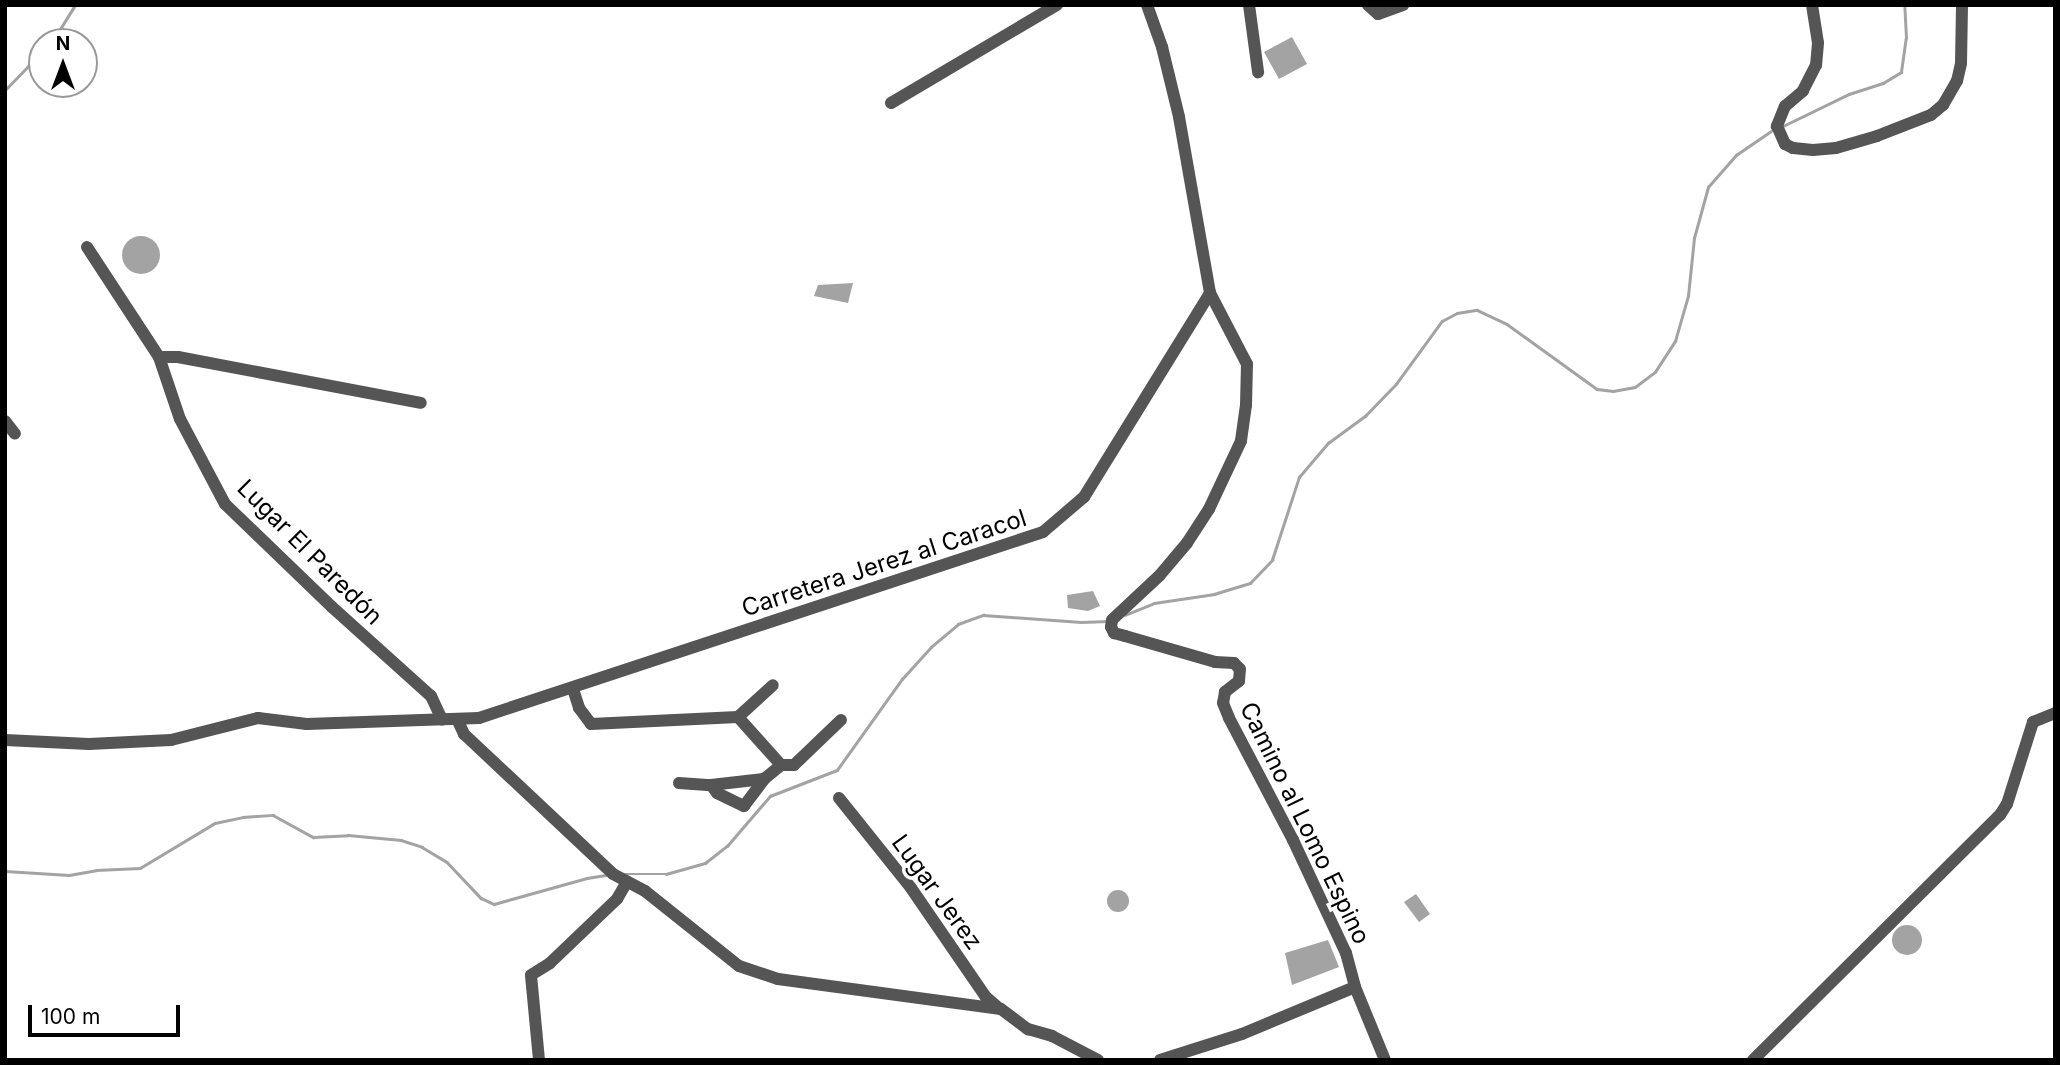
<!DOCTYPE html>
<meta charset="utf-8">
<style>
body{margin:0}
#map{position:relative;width:2060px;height:1065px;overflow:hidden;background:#fff;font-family:Inter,sans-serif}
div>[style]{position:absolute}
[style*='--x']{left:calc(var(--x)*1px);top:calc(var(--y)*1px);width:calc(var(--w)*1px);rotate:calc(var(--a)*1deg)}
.water>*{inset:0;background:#a3a3a3}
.round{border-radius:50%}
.stream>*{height:2.5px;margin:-1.25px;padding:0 1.25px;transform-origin:1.25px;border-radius:1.25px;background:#a3a3a3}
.minor>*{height:12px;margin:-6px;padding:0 6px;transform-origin:6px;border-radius:6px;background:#555}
span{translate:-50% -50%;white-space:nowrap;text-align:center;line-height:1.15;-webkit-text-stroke:7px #fff;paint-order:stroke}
.street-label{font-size:24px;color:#000}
.frame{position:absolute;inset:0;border:7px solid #000;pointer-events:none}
.north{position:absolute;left:28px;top:28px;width:70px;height:70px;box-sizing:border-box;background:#fff;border:2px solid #999;border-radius:50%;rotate:0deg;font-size:19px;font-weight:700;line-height:28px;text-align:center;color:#000}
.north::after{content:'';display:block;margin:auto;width:24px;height:32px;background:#000;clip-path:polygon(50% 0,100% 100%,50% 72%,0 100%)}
.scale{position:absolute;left:28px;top:1005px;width:152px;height:32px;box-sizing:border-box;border:4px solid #000;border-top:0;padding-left:9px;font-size:21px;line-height:24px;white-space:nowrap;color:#000;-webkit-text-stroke:5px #fff;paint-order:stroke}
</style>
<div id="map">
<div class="water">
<div style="clip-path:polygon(1292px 37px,1307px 64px,1279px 79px,1264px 52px)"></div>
<div class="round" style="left:122px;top:236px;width:38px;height:38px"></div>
<div style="clip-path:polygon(853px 283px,848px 303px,814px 296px,818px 285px)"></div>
<div style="clip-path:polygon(1093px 591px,1100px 606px,1088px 611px,1068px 608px,1067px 595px)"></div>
<div class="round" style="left:1107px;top:890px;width:22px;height:22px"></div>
<div style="clip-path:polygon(1416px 894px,1430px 914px,1419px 922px,1404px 902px)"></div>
<div class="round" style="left:1892px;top:925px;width:30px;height:30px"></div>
<div style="clip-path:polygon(1328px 940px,1339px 967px,1292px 985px,1285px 953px)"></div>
</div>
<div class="stream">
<div style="--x:52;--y:42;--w:44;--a:-58.1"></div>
<div style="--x:5;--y:90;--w:53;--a:-45.8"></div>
<div style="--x:1783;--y:126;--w:73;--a:-25.9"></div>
<div style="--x:1849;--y:94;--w:36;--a:-18"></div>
<div style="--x:1883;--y:83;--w:21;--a:-31"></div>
<div style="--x:1901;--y:72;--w:34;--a:-82"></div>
<div style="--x:1906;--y:38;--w:33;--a:-93"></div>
<div style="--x:1125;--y:615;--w:31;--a:-22"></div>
<div style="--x:1154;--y:603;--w:61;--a:-8.5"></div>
<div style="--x:1214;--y:594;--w:38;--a:-17"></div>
<div style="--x:1250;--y:583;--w:32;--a:-46"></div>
<div style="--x:1272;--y:560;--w:87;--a:-72"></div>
<div style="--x:1299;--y:477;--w:45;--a:-49.5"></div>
<div style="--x:1328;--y:443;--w:46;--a:-36.1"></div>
<div style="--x:1365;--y:416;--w:45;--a:-45.9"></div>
<div style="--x:1396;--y:384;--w:78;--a:-53.9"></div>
<div style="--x:1442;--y:321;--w:17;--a:-28"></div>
<div style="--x:1457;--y:313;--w:20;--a:-9"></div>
<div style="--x:1477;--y:310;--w:33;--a:25"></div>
<div style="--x:1507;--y:324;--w:111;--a:35.8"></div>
<div style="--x:1597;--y:389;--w:16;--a:7"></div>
<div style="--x:1613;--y:391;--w:22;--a:-10"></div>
<div style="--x:1635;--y:387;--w:25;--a:-37"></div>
<div style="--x:1655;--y:372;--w:37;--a:-57"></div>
<div style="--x:1675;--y:341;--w:47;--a:-73.9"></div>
<div style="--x:1688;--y:296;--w:58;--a:-84.1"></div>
<div style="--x:1694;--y:238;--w:53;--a:-74.6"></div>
<div style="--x:1708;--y:187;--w:43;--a:-48.8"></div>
<div style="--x:1736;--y:155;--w:42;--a:-34.4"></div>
<div style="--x:5;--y:871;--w:64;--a:3.6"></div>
<div style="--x:69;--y:875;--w:27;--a:-10"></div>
<div style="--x:96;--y:870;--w:44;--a:-2.6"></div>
<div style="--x:140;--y:868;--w:87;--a:-31"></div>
<div style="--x:215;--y:823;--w:29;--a:-12"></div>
<div style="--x:243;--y:817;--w:30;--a:-4"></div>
<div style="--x:273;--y:815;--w:46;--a:28.8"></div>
<div style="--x:313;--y:837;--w:35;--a:-3"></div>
<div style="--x:348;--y:835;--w:53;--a:5.4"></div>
<div style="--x:401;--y:840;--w:22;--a:18"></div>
<div style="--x:422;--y:847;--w:29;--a:31"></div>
<div style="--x:447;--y:862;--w:50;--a:46.6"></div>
<div style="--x:481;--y:898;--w:14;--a:25"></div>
<div style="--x:494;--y:904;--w:97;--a:-15.6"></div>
<div style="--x:587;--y:878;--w:20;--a:-9"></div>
<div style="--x:624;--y:874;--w:42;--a:0"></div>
<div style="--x:666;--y:874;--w:41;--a:-15.8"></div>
<div style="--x:705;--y:863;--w:28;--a:-38"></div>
<div style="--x:727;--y:846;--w:66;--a:-49.3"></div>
<div style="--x:770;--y:796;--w:72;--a:-21.2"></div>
<div style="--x:837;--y:770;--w:112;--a:-54.5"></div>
<div style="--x:902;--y:679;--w:43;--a:-47.8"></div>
<div style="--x:931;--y:647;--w:35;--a:-40"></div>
<div style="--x:958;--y:624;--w:27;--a:-20"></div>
<div style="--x:983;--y:615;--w:98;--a:4.1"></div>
<div style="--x:1081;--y:622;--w:28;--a:-2"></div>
</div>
<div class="minor">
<div style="--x:1147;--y:5;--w:45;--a:70.3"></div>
<div style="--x:1162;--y:47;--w:72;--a:76.3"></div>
<div style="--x:1179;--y:117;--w:179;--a:80"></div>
<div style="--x:1210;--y:293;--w:80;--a:62.5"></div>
<div style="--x:1247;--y:364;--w:41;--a:91.4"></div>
<div style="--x:1246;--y:405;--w:36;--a:98"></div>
<div style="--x:1241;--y:441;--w:75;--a:115.2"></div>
<div style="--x:1209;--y:509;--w:40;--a:122.9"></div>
<div style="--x:1187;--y:543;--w:43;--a:130.3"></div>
<div style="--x:1159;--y:576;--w:64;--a:136.9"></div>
<div style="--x:1112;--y:620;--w:7;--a:98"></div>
<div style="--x:1111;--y:627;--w:7;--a:63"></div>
<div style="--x:1114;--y:633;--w:11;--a:15"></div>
<div style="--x:1125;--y:636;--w:94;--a:16.1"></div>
<div style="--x:1215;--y:662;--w:19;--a:3"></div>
<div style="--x:1234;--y:663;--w:8;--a:45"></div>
<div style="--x:1240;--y:669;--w:12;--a:95"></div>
<div style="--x:1239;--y:681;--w:18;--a:142"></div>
<div style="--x:1225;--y:692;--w:11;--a:100"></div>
<div style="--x:1223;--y:703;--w:16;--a:68"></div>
<div style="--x:1229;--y:718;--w:138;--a:62.3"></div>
<div style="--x:1293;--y:840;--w:125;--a:64.9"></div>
<div style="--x:1346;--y:953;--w:35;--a:75"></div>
<div style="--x:1355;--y:987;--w:79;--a:67.7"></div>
<div style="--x:1249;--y:5;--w:68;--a:82.3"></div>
<div style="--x:1368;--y:5;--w:13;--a:42"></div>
<div style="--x:1378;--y:14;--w:27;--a:-20"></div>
<div style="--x:1812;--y:5;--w:38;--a:81"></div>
<div style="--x:1818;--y:43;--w:22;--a:95"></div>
<div style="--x:1816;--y:65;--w:29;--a:117"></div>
<div style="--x:1803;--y:91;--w:23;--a:140"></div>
<div style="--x:1785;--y:106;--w:22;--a:112"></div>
<div style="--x:1777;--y:126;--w:20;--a:66"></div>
<div style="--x:1785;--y:144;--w:9;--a:27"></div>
<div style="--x:1793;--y:148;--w:20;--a:6"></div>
<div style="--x:1813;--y:150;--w:23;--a:-5"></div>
<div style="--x:1836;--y:148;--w:43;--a:-16.3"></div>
<div style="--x:1877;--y:136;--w:58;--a:-21.3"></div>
<div style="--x:1931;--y:115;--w:16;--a:-40"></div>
<div style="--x:1943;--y:105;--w:28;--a:-60"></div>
<div style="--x:1957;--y:81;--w:18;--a:-77"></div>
<div style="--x:1961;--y:63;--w:58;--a:-89"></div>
<div style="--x:891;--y:103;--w:193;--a:-30.6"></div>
<div style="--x:87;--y:247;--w:131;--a:56.8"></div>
<div style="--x:159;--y:357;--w:65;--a:71.3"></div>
<div style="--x:180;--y:419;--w:96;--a:62.1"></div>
<div style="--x:225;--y:504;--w:149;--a:43.9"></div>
<div style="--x:332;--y:607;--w:133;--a:42"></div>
<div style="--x:431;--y:696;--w:26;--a:65"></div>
<div style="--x:159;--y:357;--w:19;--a:0"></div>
<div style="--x:178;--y:357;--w:247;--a:10.7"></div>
<div style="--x:5;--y:421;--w:16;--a:52"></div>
<div style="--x:573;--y:689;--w:20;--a:72"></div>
<div style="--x:579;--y:708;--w:20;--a:53"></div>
<div style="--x:591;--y:724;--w:147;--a:-2.7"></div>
<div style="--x:738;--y:717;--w:47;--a:-42.4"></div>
<div style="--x:738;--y:717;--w:64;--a:48.1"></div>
<div style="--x:781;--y:765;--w:13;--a:0"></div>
<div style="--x:794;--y:765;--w:65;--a:-43.8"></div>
<div style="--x:457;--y:719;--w:17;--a:65"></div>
<div style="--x:464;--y:734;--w:204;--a:43.2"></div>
<div style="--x:613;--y:874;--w:36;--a:28"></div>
<div style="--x:645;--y:891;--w:120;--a:38.6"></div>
<div style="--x:739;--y:966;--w:41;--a:18.4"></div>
<div style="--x:778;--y:979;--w:225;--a:7.7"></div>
<div style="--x:1001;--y:1009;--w:34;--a:37"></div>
<div style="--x:1028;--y:1029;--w:25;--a:16"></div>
<div style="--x:1052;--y:1036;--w:52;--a:27.6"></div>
<div style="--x:5;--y:740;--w:84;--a:2.7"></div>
<div style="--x:89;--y:744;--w:82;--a:-2.8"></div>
<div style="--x:171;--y:740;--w:90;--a:-14.2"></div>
<div style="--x:258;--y:718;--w:49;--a:7"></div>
<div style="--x:307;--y:724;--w:172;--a:-2"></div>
<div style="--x:479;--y:718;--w:594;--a:-18.25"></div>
<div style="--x:1043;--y:532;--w:54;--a:-40.5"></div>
<div style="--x:1084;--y:497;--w:240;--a:-58.3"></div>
<div style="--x:679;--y:783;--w:32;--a:4"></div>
<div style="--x:711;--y:785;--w:53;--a:-6.5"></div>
<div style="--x:711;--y:785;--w:10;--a:53"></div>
<div style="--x:717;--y:793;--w:30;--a:26"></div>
<div style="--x:744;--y:806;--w:34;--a:-53"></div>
<div style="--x:764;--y:779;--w:22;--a:-39"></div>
<div style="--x:839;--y:798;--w:115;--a:51.3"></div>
<div style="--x:911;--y:888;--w:132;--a:55.5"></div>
<div style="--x:986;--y:997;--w:18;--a:41"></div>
<div style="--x:539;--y:1060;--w:85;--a:-95.4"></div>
<div style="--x:531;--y:975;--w:22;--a:-32"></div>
<div style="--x:550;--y:963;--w:93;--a:-43.7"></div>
<div style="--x:617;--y:899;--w:20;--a:-60"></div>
<div style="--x:1160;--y:1060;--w:86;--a:-17.6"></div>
<div style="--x:1242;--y:1034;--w:122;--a:-22.6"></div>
<div style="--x:1753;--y:1060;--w:348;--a:-44.8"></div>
<div style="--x:2000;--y:815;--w:13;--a:-58"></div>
<div style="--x:2007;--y:804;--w:86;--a:-72.4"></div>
<div style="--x:2033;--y:722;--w:24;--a:-22"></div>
</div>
<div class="street-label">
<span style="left:310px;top:552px;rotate:45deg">Lugar El Paredón</span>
<span style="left:884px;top:563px;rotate:-18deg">Carretera Jerez al Caracol</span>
<span style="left:1305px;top:823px;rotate:64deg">Camino al Lomo Espino</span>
<span style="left:937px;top:892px;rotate:54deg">Lugar Jerez</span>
</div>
<div class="frame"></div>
<div class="north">N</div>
<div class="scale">100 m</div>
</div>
